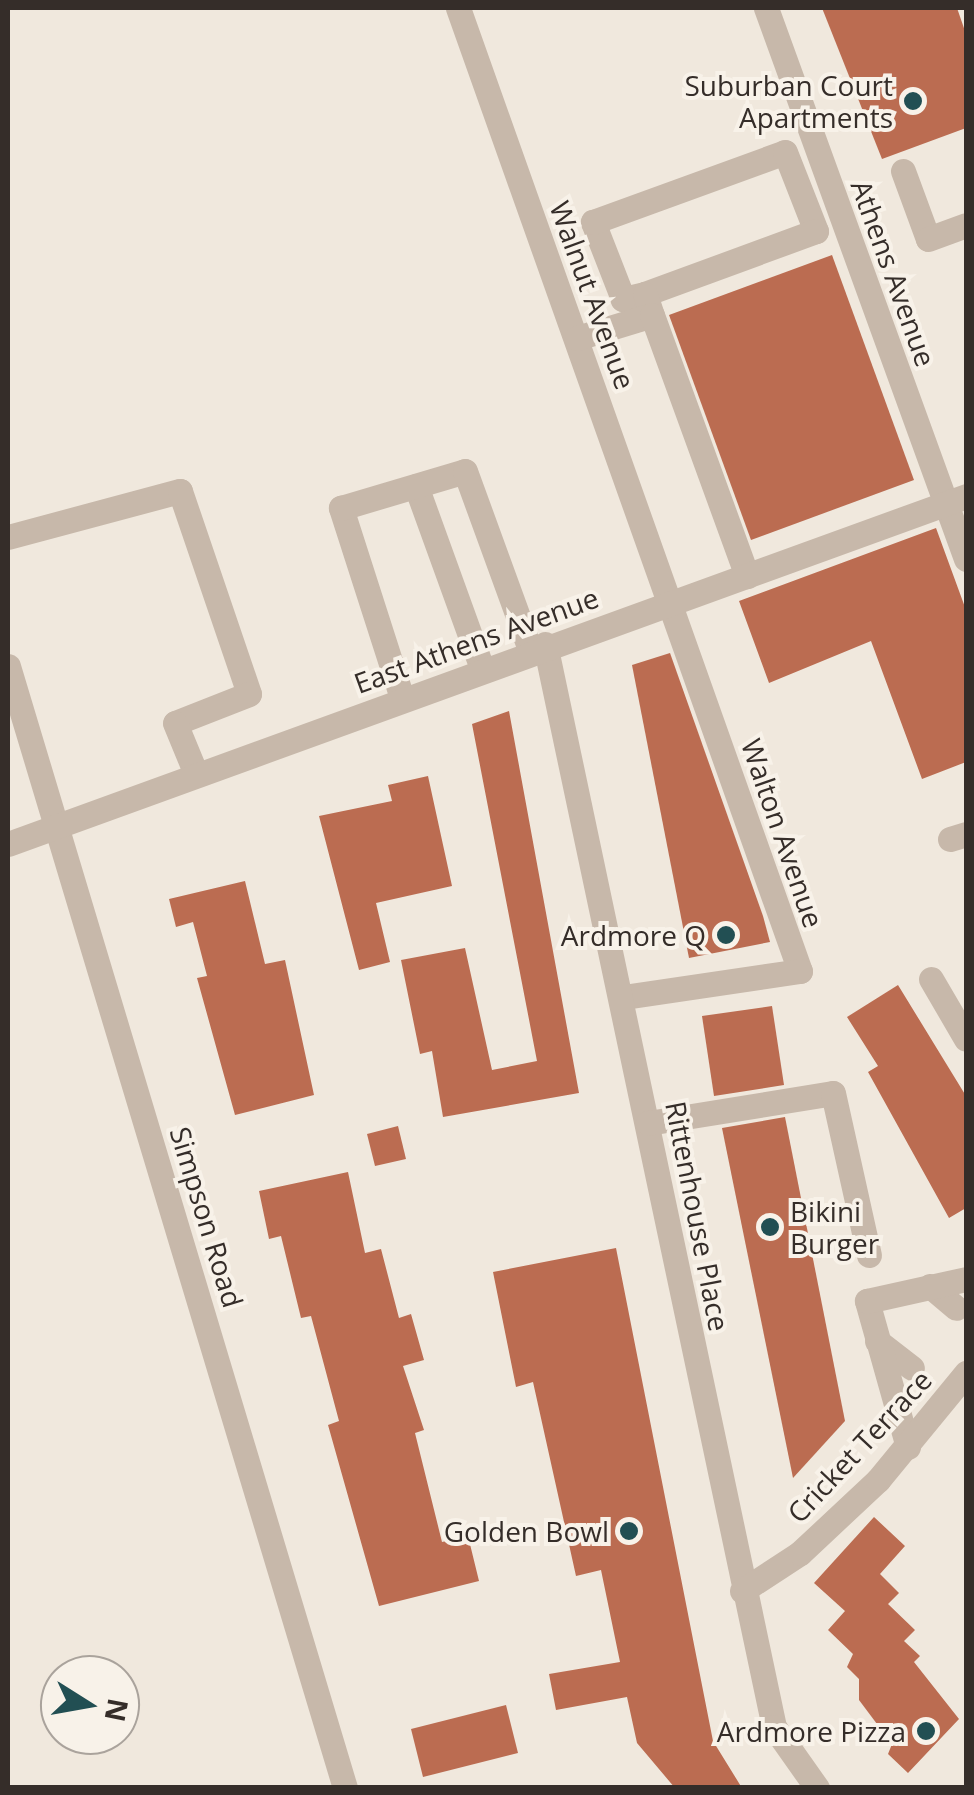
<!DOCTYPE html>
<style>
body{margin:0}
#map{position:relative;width:974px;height:1795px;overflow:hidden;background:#f0e8dd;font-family:"Open Sans",sans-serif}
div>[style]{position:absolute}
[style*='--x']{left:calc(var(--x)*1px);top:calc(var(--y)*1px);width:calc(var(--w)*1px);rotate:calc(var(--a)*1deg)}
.building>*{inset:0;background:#bb6c51}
.minor>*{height:25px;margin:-12.5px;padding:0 12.5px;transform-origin:12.5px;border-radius:12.5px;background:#c7b8aa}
.dots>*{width:28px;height:28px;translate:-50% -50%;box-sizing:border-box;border:5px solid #f8f2e9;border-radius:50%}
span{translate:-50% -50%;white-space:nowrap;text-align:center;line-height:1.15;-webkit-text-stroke:8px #f8f2e9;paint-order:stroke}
.poi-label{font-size:28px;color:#352d29}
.right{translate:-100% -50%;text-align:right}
.left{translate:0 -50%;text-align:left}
.street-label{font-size:28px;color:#352d29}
.frame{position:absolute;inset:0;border:10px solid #352d29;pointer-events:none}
.north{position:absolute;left:40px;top:1655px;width:100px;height:100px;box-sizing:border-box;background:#f8f2e9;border:2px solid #aaa39c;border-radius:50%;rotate:101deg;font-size:28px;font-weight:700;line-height:40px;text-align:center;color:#352d29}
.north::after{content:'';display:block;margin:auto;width:35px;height:45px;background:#224f53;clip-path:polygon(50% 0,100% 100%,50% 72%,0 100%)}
</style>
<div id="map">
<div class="building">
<div style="clip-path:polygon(822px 8px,957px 8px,966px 34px,966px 128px,882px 159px)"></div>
<div style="clip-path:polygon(832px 255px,914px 480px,751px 540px,669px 315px)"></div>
<div style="clip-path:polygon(936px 528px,966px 610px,966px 762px,922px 779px,871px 641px,769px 683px,739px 601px)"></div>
<div style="clip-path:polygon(670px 653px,763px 916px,770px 942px,689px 958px,632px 665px)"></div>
<div style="clip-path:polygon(509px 711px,579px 1093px,443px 1117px,432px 1051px,420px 1054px,401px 960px,465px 948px,492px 1070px,537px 1061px,472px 724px)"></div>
<div style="clip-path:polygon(428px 776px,452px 886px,376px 903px,390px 962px,359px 970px,319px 816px,392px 801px,388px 785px)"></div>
<div style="clip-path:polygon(245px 881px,265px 964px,285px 960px,314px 1095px,235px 1115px,197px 978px,207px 976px,193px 922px,176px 927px,169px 899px)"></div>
<div style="clip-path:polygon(898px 985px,966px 1096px,966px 1208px,949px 1218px,868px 1072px,878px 1066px,847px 1017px)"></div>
<div style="clip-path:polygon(772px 1006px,784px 1085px,714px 1096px,702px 1016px)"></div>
<div style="clip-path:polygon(785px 1117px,845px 1421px,793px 1478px,722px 1128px)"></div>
<div style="clip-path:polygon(398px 1126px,406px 1159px,375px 1166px,367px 1134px)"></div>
<div style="clip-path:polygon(348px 1172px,365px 1253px,381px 1249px,399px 1318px,411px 1314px,424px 1360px,403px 1366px,424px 1430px,415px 1433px,442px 1542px,468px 1536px,479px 1581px,379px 1606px,328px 1425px,339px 1421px,311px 1316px,301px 1318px,281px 1236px,269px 1239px,259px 1191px)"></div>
<div style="clip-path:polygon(616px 1248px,713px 1741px,742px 1788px,675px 1788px,637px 1743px,627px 1697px,556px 1710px,549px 1674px,620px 1662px,601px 1570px,576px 1576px,533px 1382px,516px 1387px,493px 1272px)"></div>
<div style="clip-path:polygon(874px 1517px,905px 1546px,880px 1574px,899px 1593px,888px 1604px,915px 1630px,904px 1641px,920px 1656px,914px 1662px,959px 1719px,908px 1773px,888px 1754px,892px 1744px,859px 1700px,859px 1679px,847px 1667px,853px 1654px,828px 1630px,845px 1611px,814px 1583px)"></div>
<div style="clip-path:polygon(506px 1705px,518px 1753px,423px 1777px,411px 1729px)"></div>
</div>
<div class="minor">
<div style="--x:458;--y:8;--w:1022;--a:70.45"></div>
<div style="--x:800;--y:971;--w:179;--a:171.6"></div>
<div style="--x:766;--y:8;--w:586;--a:70.05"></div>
<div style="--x:903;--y:171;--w:72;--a:69.8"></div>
<div style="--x:928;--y:239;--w:40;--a:-20.2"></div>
<div style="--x:645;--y:294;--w:23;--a:167"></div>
<div style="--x:623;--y:299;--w:83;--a:-111.3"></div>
<div style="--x:593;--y:222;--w:204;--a:-20"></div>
<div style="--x:785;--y:152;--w:85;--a:68.6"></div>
<div style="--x:816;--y:231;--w:182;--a:159.8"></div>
<div style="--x:645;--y:294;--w:22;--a:72"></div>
<div style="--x:577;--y:338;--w:78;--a:-17"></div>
<div style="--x:652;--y:315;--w:278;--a:70"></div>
<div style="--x:416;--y:486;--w:194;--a:70.1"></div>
<div style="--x:8;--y:537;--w:178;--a:-15"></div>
<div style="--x:180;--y:491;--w:214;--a:71.2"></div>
<div style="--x:249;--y:694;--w:79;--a:158.6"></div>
<div style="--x:175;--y:723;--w:55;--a:67.6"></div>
<div style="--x:545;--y:644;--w:1107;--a:78.06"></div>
<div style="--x:774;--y:1727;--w:75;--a:54.8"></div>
<div style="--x:8;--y:666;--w:1172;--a:73.28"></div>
<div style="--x:402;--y:698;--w:200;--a:-107.8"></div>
<div style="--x:341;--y:508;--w:129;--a:-16.6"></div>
<div style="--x:465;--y:471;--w:190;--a:70"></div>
<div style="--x:950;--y:839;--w:17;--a:-17"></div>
<div style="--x:8;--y:844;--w:1019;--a:-19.96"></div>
<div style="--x:931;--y:979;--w:69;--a:59.7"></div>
<div style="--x:648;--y:1123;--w:187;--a:-9.2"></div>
<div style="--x:833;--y:1093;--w:166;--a:77.5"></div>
<div style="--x:930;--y:1286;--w:34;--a:40"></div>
<div style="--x:877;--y:1341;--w:44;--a:37.6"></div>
<div style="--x:908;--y:1447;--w:152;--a:-105.7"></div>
<div style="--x:867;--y:1301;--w:101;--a:-12.5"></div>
<div style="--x:742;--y:1591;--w:69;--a:-33.2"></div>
<div style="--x:800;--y:1553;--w:107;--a:-43.1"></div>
<div style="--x:878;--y:1480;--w:139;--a:-50.6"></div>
</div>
<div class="dots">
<div style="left:913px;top:101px;background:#224f53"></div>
<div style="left:726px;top:935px;background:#224f53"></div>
<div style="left:770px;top:1227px;background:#224f53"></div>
<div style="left:629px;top:1531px;background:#224f53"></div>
<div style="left:926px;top:1731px;background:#224f53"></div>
</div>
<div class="poi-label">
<span class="right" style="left:893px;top:101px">Suburban Court<br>Apartments</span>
<span class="right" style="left:706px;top:935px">Ardmore Q</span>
<span class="left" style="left:790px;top:1227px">Bikini<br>Burger</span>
<span class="right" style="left:609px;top:1531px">Golden Bowl</span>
<span class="right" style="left:906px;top:1731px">Ardmore Pizza</span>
</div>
<div class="street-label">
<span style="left:894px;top:273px;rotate:70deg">Athens Avenue</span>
<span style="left:593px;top:295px;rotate:70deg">Walnut Avenue</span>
<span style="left:476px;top:640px;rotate:-20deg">East Athens Avenue</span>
<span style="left:783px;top:833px;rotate:71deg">Walton Avenue</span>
<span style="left:698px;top:1216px;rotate:79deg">Rittenhouse Place</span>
<span style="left:207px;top:1217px;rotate:73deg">Simpson Road</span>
<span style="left:859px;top:1446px;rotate:-47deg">Cricket Terrace</span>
</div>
<div class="frame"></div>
<div class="north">N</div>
</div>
